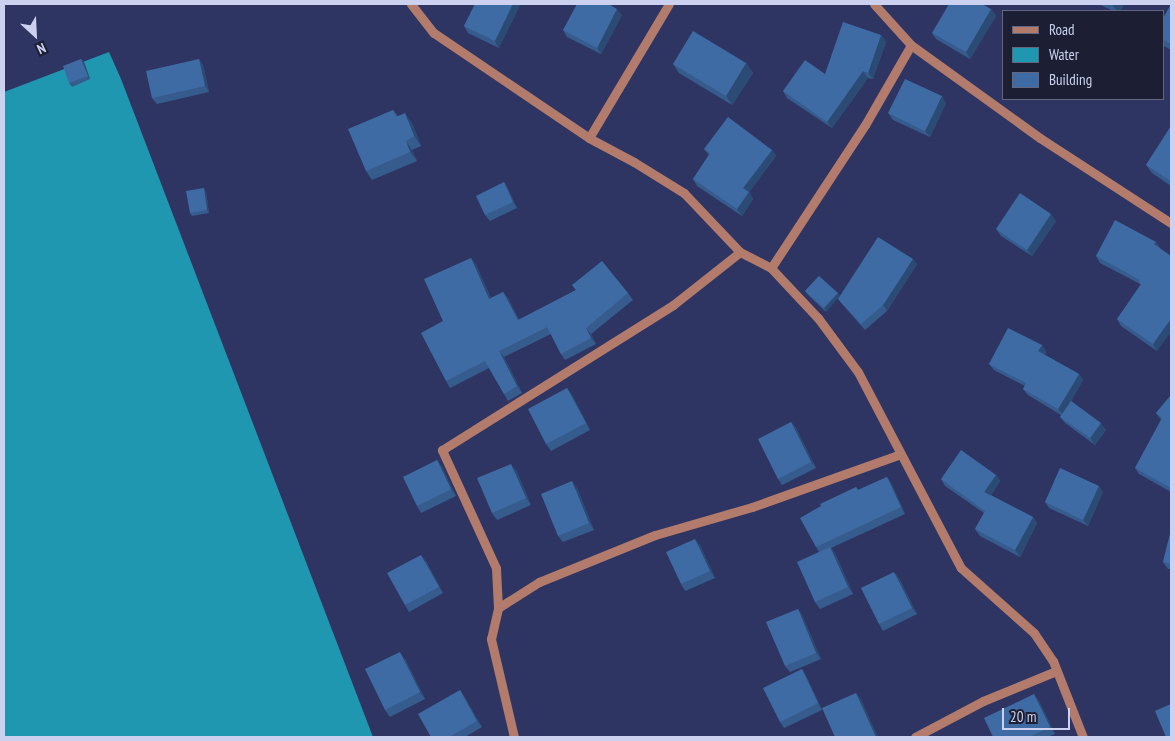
<!DOCTYPE html>
<style>
body{margin:0}
#map{position:relative;width:1175px;height:741px;overflow:hidden;background:#2f3562;font-family:"PT Sans Narrow",sans-serif}
div>[style]{position:absolute}
[style*='--x']{left:calc(var(--x)*1px);top:calc(var(--y)*1px);width:calc(var(--w)*1px);rotate:calc(var(--a)*1deg)}
.water>*{inset:0;background:#2097b0}
.minor>*{height:9px;margin:-4.5px;padding:0 4.5px;transform-origin:4.5px;border-radius:4.5px;background:#b27b6b}
.wall>*{inset:0;background:#365c8e}
.shaded-wall>*{inset:0;background:#2c4b74}
.building>*{inset:0;background:#3f6ba5}
span{translate:-50% -50%;white-space:nowrap;text-align:center;line-height:1.15;-webkit-text-stroke:5px #1c1f34;paint-order:stroke}
.frame{position:absolute;inset:0;border:5px solid #cbd1ee;pointer-events:none}
.legend{position:absolute;left:1002px;top:10px;width:162px;height:90px;box-sizing:border-box;background:#1c1f34;border:1px solid #62667e;margin:0;padding:6px 9px;list-style:none;font-size:15px;color:#cbd1ee}
.legend li{display:flex;align-items:center;gap:10px;height:25px}
.legend b{width:25px;border:1px solid #62667e}
.north{position:absolute;left:10px;top:10px;width:50px;height:50px;-webkit-text-stroke:4px #1c1f34;paint-order:stroke;rotate:155deg;font-size:14px;font-weight:700;line-height:20px;text-align:center;color:#cbd1ee}
.north::after{content:'';display:block;margin:auto;width:18px;height:22px;background:#cbd1ee;clip-path:polygon(50% 0,100% 100%,50% 72%,0 100%)}
.scale{position:absolute;left:1002px;top:708px;width:68px;height:22px;box-sizing:border-box;border:2px solid #cbd1ee;border-top:0;padding-left:6px;font-size:15px;line-height:18px;white-space:nowrap;color:#cbd1ee;-webkit-text-stroke:4px #1c1f34;paint-order:stroke}
</style>
<div id="map">
<div class="water">
<div style="clip-path:polygon(109px 52px,121px 79px,373px 737px,4px 737px,4px 92px)"></div>
</div>
<div class="minor">
<div style="--x:411;--y:4;--w:37;--a:52"></div>
<div style="--x:434;--y:33;--w:187;--a:34.1"></div>
<div style="--x:589;--y:138;--w:51;--a:28.1"></div>
<div style="--x:634;--y:162;--w:59;--a:31.8"></div>
<div style="--x:684;--y:193;--w:81;--a:46.5"></div>
<div style="--x:740;--y:252;--w:35;--a:27"></div>
<div style="--x:771;--y:268;--w:69;--a:46.8"></div>
<div style="--x:818;--y:318;--w:67;--a:53.5"></div>
<div style="--x:858;--y:372;--w:221;--a:62.3"></div>
<div style="--x:961;--y:568;--w:98;--a:41.7"></div>
<div style="--x:1034;--y:633;--w:34;--a:56"></div>
<div style="--x:1053;--y:661;--w:82;--a:68.5"></div>
<div style="--x:874;--y:4;--w:55;--a:47.9"></div>
<div style="--x:911;--y:45;--w:159;--a:35.8"></div>
<div style="--x:1040;--y:138;--w:156;--a:33"></div>
<div style="--x:589;--y:138;--w:156;--a:-59.2"></div>
<div style="--x:771;--y:268;--w:171;--a:-56.7"></div>
<div style="--x:865;--y:125;--w:92;--a:-60.1"></div>
<div style="--x:498;--y:608;--w:40;--a:-92.9"></div>
<div style="--x:496;--y:568;--w:130;--a:-114.6"></div>
<div style="--x:442;--y:450;--w:273;--a:-32.1"></div>
<div style="--x:673;--y:305;--w:85;--a:-38.3"></div>
<div style="--x:514;--y:737;--w:101;--a:-103.2"></div>
<div style="--x:491;--y:639;--w:32;--a:-77"></div>
<div style="--x:498;--y:608;--w:49;--a:-32.4"></div>
<div style="--x:539;--y:582;--w:125;--a:-22.1"></div>
<div style="--x:655;--y:535;--w:101;--a:-16.1"></div>
<div style="--x:752;--y:507;--w:158;--a:-19.6"></div>
<div style="--x:915;--y:737;--w:77;--a:-27.9"></div>
<div style="--x:983;--y:701;--w:79;--a:-22.3"></div>
</div>
<div class="wall">
<div style="clip-path:polygon(475px 4px,499px 48px,468px 33px,464px 26px)"></div>
<div style="clip-path:polygon(1099px 4px,1124px 4px,1120px 11px,1113px 11px)"></div>
<div style="clip-path:polygon(1171px 4px,1171px 50px,1164px 46px,1164px 17px)"></div>
<div style="clip-path:polygon(991px 9px,996px 16px,970px 59px,936px 39px,932px 33px)"></div>
<div style="clip-path:polygon(622px 15px,601px 54px,567px 37px,563px 30px)"></div>
<div style="clip-path:polygon(881px 35px,886px 42px,873px 79px,868px 78px,832px 128px,787px 98px,783px 91px,825px 74px)"></div>
<div style="clip-path:polygon(81px 59px,84px 62px,90px 79px,72px 87px,69px 83px)"></div>
<div style="clip-path:polygon(199px 59px,203px 65px,209px 92px,157px 104px,152px 98px)"></div>
<div style="clip-path:polygon(746px 63px,753px 73px,732px 105px,679px 73px,673px 64px)"></div>
<div style="clip-path:polygon(946px 103px,930px 137px,893px 120px,888px 113px)"></div>
<div style="clip-path:polygon(393px 110px,398px 116px,412px 123px,421px 146px,412px 150px,417px 161px,372px 180px,366px 171px)"></div>
<div style="clip-path:polygon(1171px 126px,1171px 186px,1152px 173px,1146px 165px)"></div>
<div style="clip-path:polygon(704px 149px,772px 150px,776px 156px,749px 192px,753px 199px,742px 216px,697px 186px,693px 179px,709px 155px)"></div>
<div style="clip-path:polygon(504px 182px,508px 189px,517px 208px,490px 221px,485px 215px)"></div>
<div style="clip-path:polygon(206px 192px,209px 213px,192px 216px,190px 213px)"></div>
<div style="clip-path:polygon(1056px 221px,1032px 256px,1001px 236px,996px 229px)"></div>
<div style="clip-path:polygon(1156px 242px,1160px 248px,1157px 351px,1121px 326px,1117px 319px,1141px 285px,1140px 284px,1100px 263px,1096px 256px)"></div>
<div style="clip-path:polygon(471px 258px,476px 265px,491px 298px,503px 292px,508px 298px,519px 320px,576px 290px,572px 285px,628px 293px,633px 300px,591px 334px,596px 344px,565px 360px,561px 354px,551px 334px,504px 357px,522px 393px,508px 401px,504px 394px,489px 368px,450px 388px,446px 381px,443px 321px)"></div>
<div style="clip-path:polygon(917px 264px,887px 311px,865px 330px,842px 304px,838px 299px)"></div>
<div style="clip-path:polygon(819px 276px,826px 312px,807px 294px,805px 291px)"></div>
<div style="clip-path:polygon(1042px 345px,1046px 352px,1045px 355px,1079px 374px,1083px 380px,1071px 401px,1106px 430px,1095px 445px,1065px 423px,1060px 417px,1061px 415px,1028px 395px,1023px 389px,1025px 386px,994px 370px,989px 364px)"></div>
<div style="clip-path:polygon(567px 388px,572px 395px,590px 430px,551px 451px,546px 444px)"></div>
<div style="clip-path:polygon(1171px 395px,1171px 492px,1139px 474px,1135px 468px,1161px 420px,1156px 413px)"></div>
<div style="clip-path:polygon(791px 422px,796px 428px,816px 468px,782px 485px,778px 479px)"></div>
<div style="clip-path:polygon(437px 460px,442px 467px,456px 496px,421px 513px,417px 506px)"></div>
<div style="clip-path:polygon(516px 470px,531px 505px,497px 520px,492px 513px)"></div>
<div style="clip-path:polygon(996px 475px,1000px 481px,991px 495px,1033px 517px,1037px 523px,1020px 557px,980px 536px,975px 529px,984px 513px,945px 486px,941px 479px)"></div>
<div style="clip-path:polygon(887px 477px,891px 483px,905px 514px,831px 548px,835px 553px,853px 594px,820px 609px,815px 602px,819px 552px,816px 547px,856px 487px,858px 490px)"></div>
<div style="clip-path:polygon(577px 488px,594px 530px,563px 542px,558px 536px)"></div>
<div style="clip-path:polygon(1103px 492px,1088px 526px,1049px 508px,1045px 502px)"></div>
<div style="clip-path:polygon(1171px 530px,1171px 569px,1168px 569px,1163px 562px)"></div>
<div style="clip-path:polygon(700px 545px,715px 578px,685px 591px,681px 584px)"></div>
<div style="clip-path:polygon(426px 561px,443px 593px,409px 612px,405px 605px)"></div>
<div style="clip-path:polygon(899px 578px,917px 614px,883px 631px,879px 624px)"></div>
<div style="clip-path:polygon(798px 609px,802px 615px,821px 659px,790px 672px,785px 666px)"></div>
<div style="clip-path:polygon(405px 659px,425px 699px,390px 717px,385px 710px)"></div>
<div style="clip-path:polygon(802px 669px,806px 676px,822px 710px,784px 728px,780px 722px)"></div>
<div style="clip-path:polygon(460px 690px,482px 727px,465px 737px,431px 737px)"></div>
<div style="clip-path:polygon(1039px 701px,1055px 734px,1048px 737px,993px 737px)"></div>
</div>
<div class="shaded-wall">
<div style="clip-path:polygon(513px 4px,521px 4px,499px 48px,495px 41px)"></div>
<div style="clip-path:polygon(1112px 4px,1124px 4px,1120px 11px,1117px 11px)"></div>
<div style="clip-path:polygon(617px 9px,622px 15px,601px 54px,597px 48px)"></div>
<div style="clip-path:polygon(991px 9px,996px 16px,970px 59px,966px 52px)"></div>
<div style="clip-path:polygon(881px 35px,886px 42px,873px 79px,868px 73px)"></div>
<div style="clip-path:polygon(81px 59px,84px 62px,90px 79px,88px 76px)"></div>
<div style="clip-path:polygon(199px 59px,203px 65px,209px 92px,205px 86px)"></div>
<div style="clip-path:polygon(746px 63px,753px 73px,732px 105px,726px 96px)"></div>
<div style="clip-path:polygon(863px 71px,868px 78px,832px 128px,827px 122px)"></div>
<div style="clip-path:polygon(942px 96px,946px 103px,930px 137px,925px 131px)"></div>
<div style="clip-path:polygon(405px 113px,412px 123px,421px 146px,414px 136px)"></div>
<div style="clip-path:polygon(406px 141px,412px 150px,417px 161px,410px 152px)"></div>
<div style="clip-path:polygon(772px 150px,776px 156px,749px 192px,753px 199px,742px 216px,737px 209px,743px 188px)"></div>
<div style="clip-path:polygon(504px 182px,508px 189px,517px 208px,513px 202px)"></div>
<div style="clip-path:polygon(204px 188px,206px 192px,209px 213px,207px 210px)"></div>
<div style="clip-path:polygon(1051px 214px,1056px 221px,1032px 256px,1027px 250px)"></div>
<div style="clip-path:polygon(1156px 242px,1160px 248px,1154px 244px)"></div>
<div style="clip-path:polygon(471px 258px,476px 265px,494px 305px,489px 299px)"></div>
<div style="clip-path:polygon(913px 259px,917px 264px,887px 311px,883px 305px)"></div>
<div style="clip-path:polygon(503px 292px,508px 298px,522px 327px,518px 320px)"></div>
<div style="clip-path:polygon(838px 293px,840px 296px,826px 312px,824px 308px)"></div>
<div style="clip-path:polygon(1171px 319px,1171px 332px,1157px 351px,1153px 344px)"></div>
<div style="clip-path:polygon(586px 328px,591px 334px,596px 344px,591px 338px)"></div>
<div style="clip-path:polygon(1042px 345px,1046px 352px,1043px 358px,1038px 351px)"></div>
<div style="clip-path:polygon(499px 351px,504px 357px,522px 393px,517px 386px)"></div>
<div style="clip-path:polygon(1079px 374px,1083px 380px,1063px 415px,1058px 409px)"></div>
<div style="clip-path:polygon(567px 388px,572px 395px,590px 430px,586px 423px)"></div>
<div style="clip-path:polygon(791px 422px,796px 428px,816px 468px,811px 462px)"></div>
<div style="clip-path:polygon(1101px 423px,1106px 430px,1095px 445px,1090px 438px)"></div>
<div style="clip-path:polygon(437px 460px,442px 467px,456px 496px,451px 489px)"></div>
<div style="clip-path:polygon(511px 464px,516px 470px,531px 505px,526px 498px)"></div>
<div style="clip-path:polygon(996px 475px,1000px 481px,989px 498px,984px 492px)"></div>
<div style="clip-path:polygon(887px 477px,891px 483px,905px 514px,901px 507px)"></div>
<div style="clip-path:polygon(572px 481px,577px 488px,594px 530px,589px 523px)"></div>
<div style="clip-path:polygon(1099px 486px,1103px 492px,1088px 526px,1083px 520px)"></div>
<div style="clip-path:polygon(1033px 517px,1037px 523px,1020px 557px,1015px 550px)"></div>
<div style="clip-path:polygon(695px 539px,700px 545px,715px 578px,710px 571px)"></div>
<div style="clip-path:polygon(830px 547px,835px 553px,853px 594px,848px 587px)"></div>
<div style="clip-path:polygon(421px 555px,426px 561px,443px 593px,439px 587px)"></div>
<div style="clip-path:polygon(894px 572px,899px 578px,917px 614px,912px 608px)"></div>
<div style="clip-path:polygon(798px 609px,802px 615px,821px 659px,816px 653px)"></div>
<div style="clip-path:polygon(400px 652px,405px 659px,425px 699px,420px 692px)"></div>
<div style="clip-path:polygon(802px 669px,806px 676px,822px 710px,818px 703px)"></div>
<div style="clip-path:polygon(460px 690px,464px 696px,482px 727px,477px 721px)"></div>
<div style="clip-path:polygon(856px 693px,861px 699px,878px 737px,876px 737px)"></div>
<div style="clip-path:polygon(1034px 694px,1039px 701px,1055px 734px,1050px 727px)"></div>
</div>
<div class="building">
<div style="clip-path:polygon(475px 4px,513px 4px,495px 41px,464px 26px)"></div>
<div style="clip-path:polygon(577px 4px,608px 4px,617px 9px,597px 48px,563px 30px)"></div>
<div style="clip-path:polygon(949px 4px,982px 4px,991px 9px,966px 52px,932px 33px)"></div>
<div style="clip-path:polygon(1171px 4px,1171px 44px,1164px 40px,1164px 17px)"></div>
<div style="clip-path:polygon(843px 22px,881px 35px,868px 73px,863px 71px,827px 122px,783px 91px,805px 60px,825px 74px)"></div>
<div style="clip-path:polygon(693px 31px,746px 63px,726px 96px,673px 64px)"></div>
<div style="clip-path:polygon(81px 59px,88px 76px,69px 83px,63px 66px)"></div>
<div style="clip-path:polygon(199px 59px,205px 86px,152px 98px,146px 71px)"></div>
<div style="clip-path:polygon(905px 79px,942px 96px,925px 131px,888px 113px)"></div>
<div style="clip-path:polygon(393px 110px,396px 117px,405px 113px,414px 136px,406px 141px,410px 152px,366px 171px,348px 129px)"></div>
<div style="clip-path:polygon(728px 117px,772px 150px,743px 188px,749px 192px,737px 209px,693px 179px,710px 153px,704px 149px)"></div>
<div style="clip-path:polygon(1171px 126px,1171px 181px,1146px 165px)"></div>
<div style="clip-path:polygon(504px 182px,513px 202px,485px 215px,476px 196px)"></div>
<div style="clip-path:polygon(204px 188px,207px 210px,190px 213px,186px 191px)"></div>
<div style="clip-path:polygon(1020px 193px,1051px 214px,1027px 250px,996px 229px)"></div>
<div style="clip-path:polygon(1115px 220px,1156px 242px,1154px 244px,1171px 256px,1171px 311px,1170px 313px,1171px 314px,1171px 319px,1153px 344px,1117px 319px,1141px 284px,1139px 282px,1140px 280px,1096px 256px)"></div>
<div style="clip-path:polygon(878px 237px,913px 259px,883px 305px,861px 324px,838px 299px)"></div>
<div style="clip-path:polygon(471px 258px,489px 299px,503px 292px,518px 320px,576px 290px,572px 285px,602px 261px,628px 293px,586px 328px,591px 338px,561px 354px,547px 327px,499px 351px,517px 386px,504px 394px,485px 361px,446px 381px,421px 333px,443px 321px,424px 279px)"></div>
<div style="clip-path:polygon(819px 276px,838px 293px,824px 308px,805px 291px)"></div>
<div style="clip-path:polygon(1008px 328px,1042px 345px,1038px 351px,1079px 374px,1058px 409px,1023px 389px,1026px 383px,989px 364px)"></div>
<div style="clip-path:polygon(567px 388px,586px 423px,546px 444px,528px 409px)"></div>
<div style="clip-path:polygon(1171px 395px,1171px 488px,1135px 468px,1162px 418px,1156px 413px)"></div>
<div style="clip-path:polygon(1071px 401px,1101px 423px,1090px 438px,1060px 417px)"></div>
<div style="clip-path:polygon(791px 422px,811px 462px,778px 479px,758px 439px)"></div>
<div style="clip-path:polygon(961px 450px,996px 475px,984px 492px,1033px 517px,1015px 550px,975px 529px,985px 511px,941px 479px)"></div>
<div style="clip-path:polygon(437px 460px,451px 489px,417px 506px,403px 477px)"></div>
<div style="clip-path:polygon(511px 464px,526px 498px,492px 513px,477px 478px)"></div>
<div style="clip-path:polygon(1060px 468px,1099px 486px,1083px 520px,1045px 502px)"></div>
<div style="clip-path:polygon(887px 477px,901px 507px,816px 547px,800px 518px,821px 506px,820px 504px,856px 487px,858px 490px)"></div>
<div style="clip-path:polygon(572px 481px,589px 523px,558px 536px,541px 494px)"></div>
<div style="clip-path:polygon(1171px 530px,1171px 564px,1163px 562px)"></div>
<div style="clip-path:polygon(695px 539px,710px 571px,681px 584px,666px 552px)"></div>
<div style="clip-path:polygon(830px 547px,848px 587px,815px 602px,797px 562px)"></div>
<div style="clip-path:polygon(421px 555px,439px 587px,405px 605px,387px 573px)"></div>
<div style="clip-path:polygon(894px 572px,912px 608px,879px 624px,861px 588px)"></div>
<div style="clip-path:polygon(798px 609px,816px 653px,785px 666px,766px 622px)"></div>
<div style="clip-path:polygon(400px 652px,420px 692px,385px 710px,365px 669px)"></div>
<div style="clip-path:polygon(802px 669px,818px 703px,780px 722px,763px 688px)"></div>
<div style="clip-path:polygon(460px 690px,477px 721px,449px 737px,431px 737px,418px 714px)"></div>
<div style="clip-path:polygon(856px 693px,876px 737px,835px 737px,822px 708px)"></div>
<div style="clip-path:polygon(1034px 694px,1050px 727px,1029px 737px,993px 737px,984px 718px)"></div>
<div style="clip-path:polygon(1171px 704px,1171px 737px,1166px 737px,1155px 711px)"></div>
</div>
<div class="frame"></div>
<ul class="legend">
<li><b style="height:6px;background:#b27b6b"></b>Road</li>
<li><b style="height:14px;background:#2097b0"></b>Water</li>
<li><b style="height:14px;background:#3f6ba5"></b>Building</li>
</ul>
<div class="north">N</div>
<div class="scale">20 m</div>
</div>
